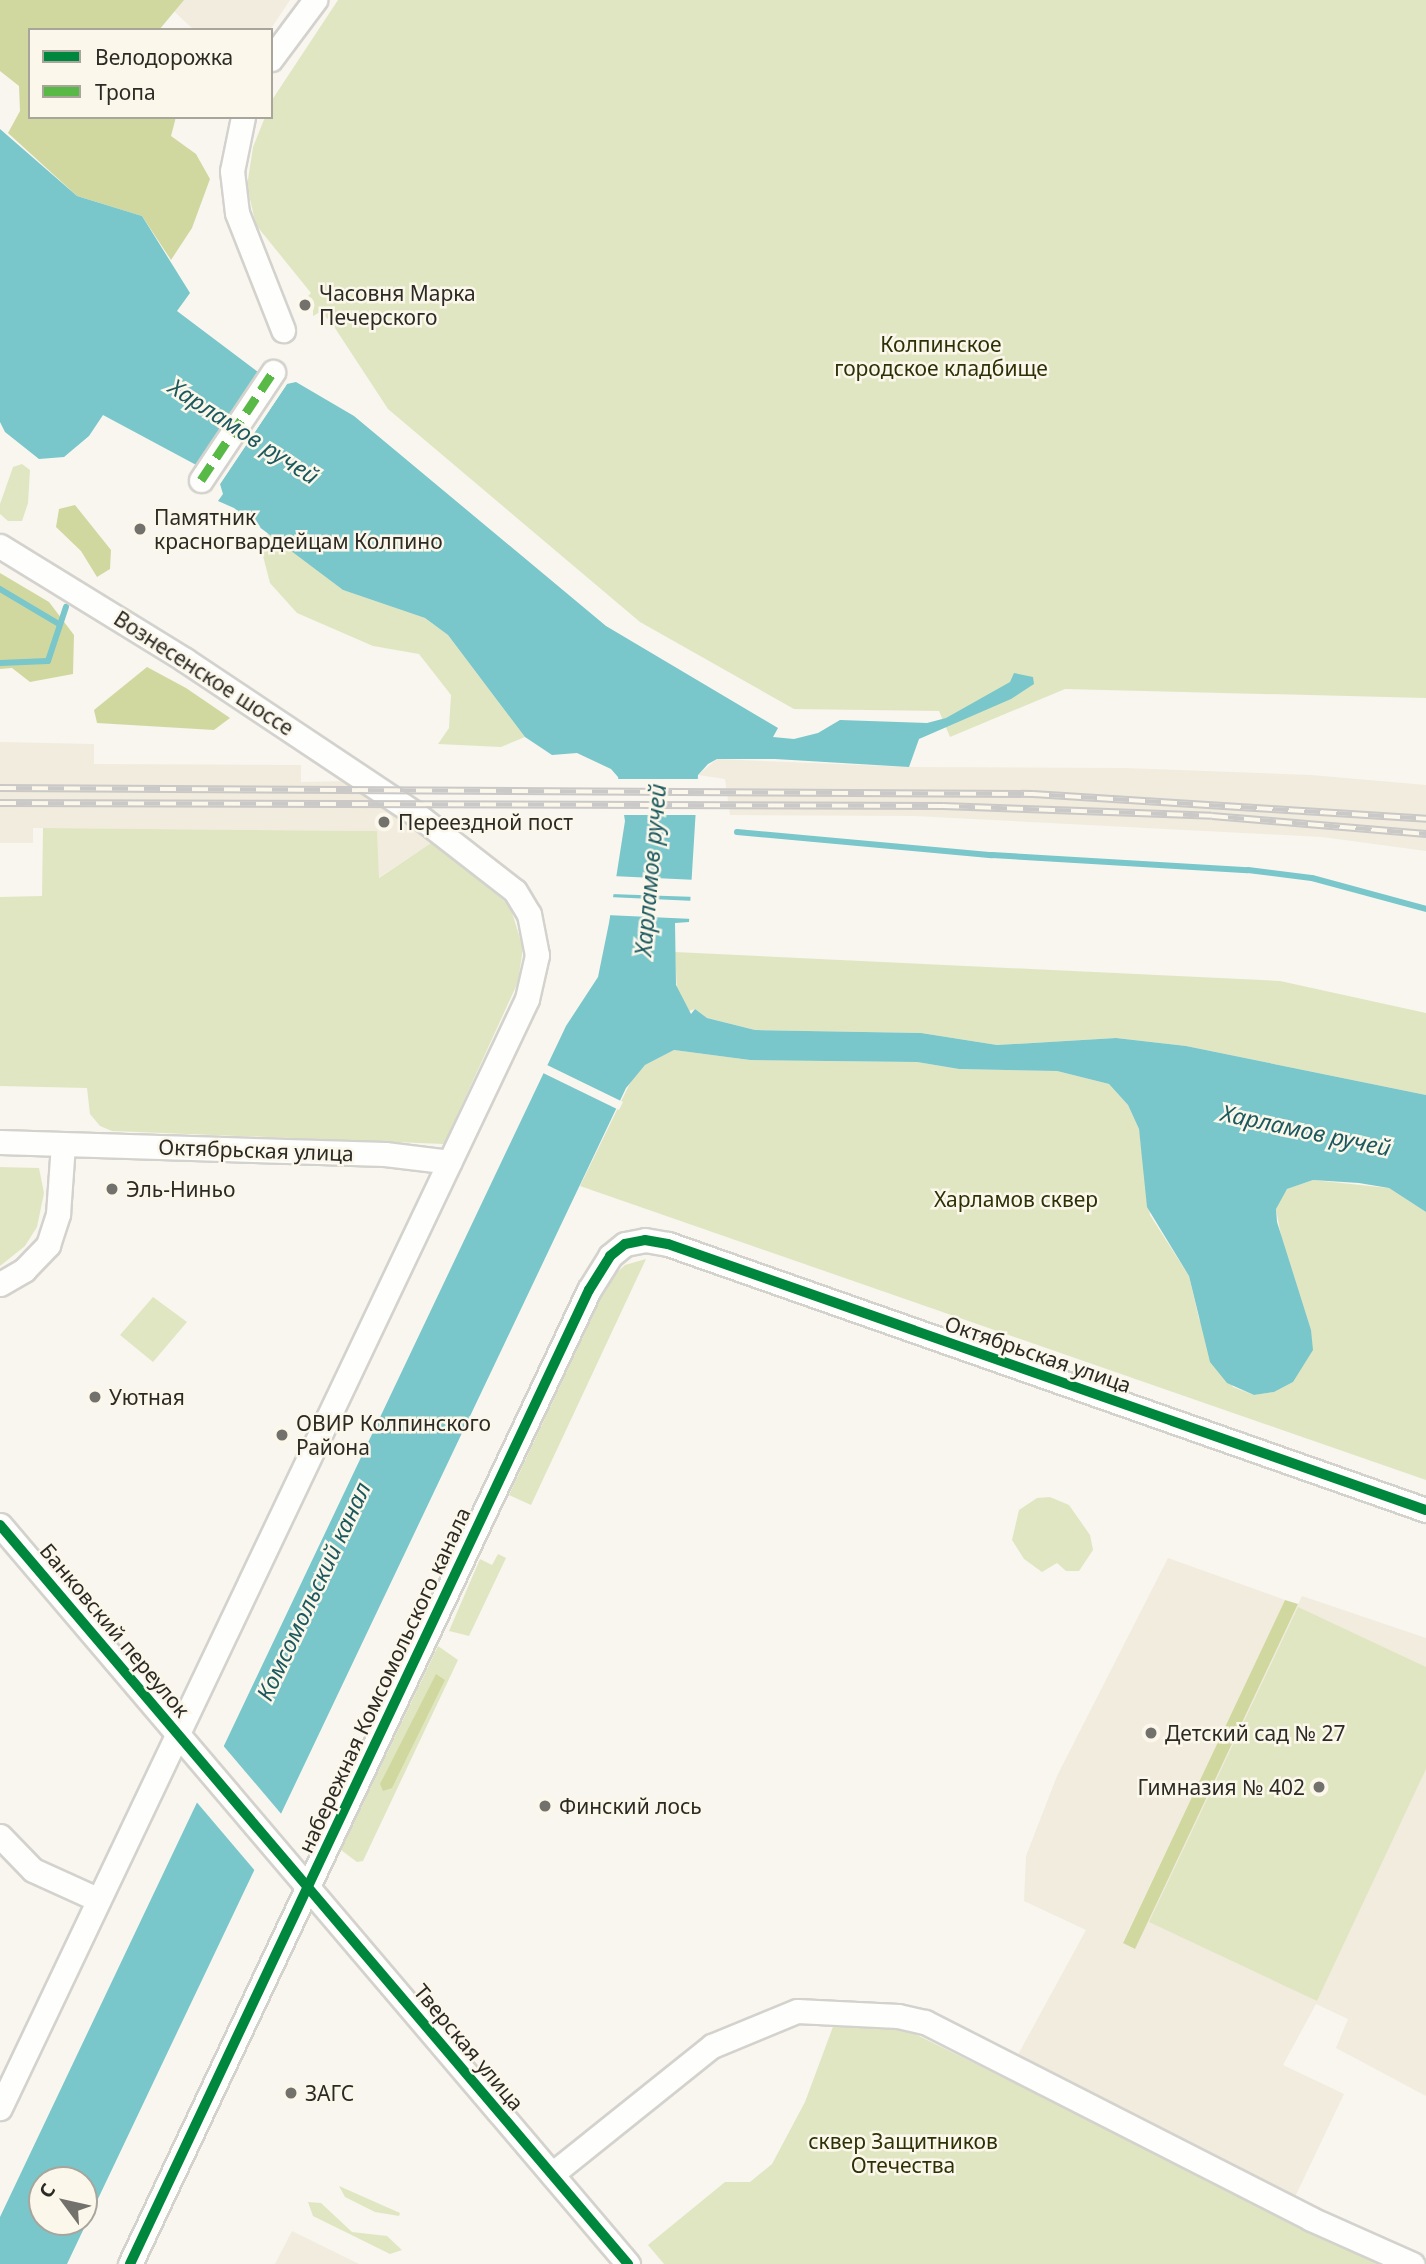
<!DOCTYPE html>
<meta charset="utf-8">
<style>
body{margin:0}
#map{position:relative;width:1426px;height:2264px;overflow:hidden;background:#f8f6ef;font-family:"Noto Sans",sans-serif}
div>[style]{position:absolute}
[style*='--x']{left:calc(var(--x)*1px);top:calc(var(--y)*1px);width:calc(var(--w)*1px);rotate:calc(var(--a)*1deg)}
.built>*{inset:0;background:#f1ecde}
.green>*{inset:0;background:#e1e6c2}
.forest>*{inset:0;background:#d1d89f}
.water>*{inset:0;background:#79c6cb}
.pier>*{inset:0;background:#f8f6ef}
.stream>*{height:6px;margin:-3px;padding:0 3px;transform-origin:3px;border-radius:3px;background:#79c6cb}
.roads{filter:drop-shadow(2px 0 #d4d2cd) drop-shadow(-2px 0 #d4d2cd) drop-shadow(0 2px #d4d2cd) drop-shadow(0 -2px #d4d2cd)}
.minor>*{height:23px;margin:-11.5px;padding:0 11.5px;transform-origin:11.5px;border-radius:11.5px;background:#fefefd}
.rail>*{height:8px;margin-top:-4px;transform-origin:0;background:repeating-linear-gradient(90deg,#fcf7eb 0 16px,#cac9c7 0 32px);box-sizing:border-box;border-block:2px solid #cac9c7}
.quiet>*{height:9px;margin-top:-4.5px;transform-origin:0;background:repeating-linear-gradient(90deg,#58b947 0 18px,transparent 0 27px)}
.cycleway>*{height:10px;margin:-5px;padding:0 5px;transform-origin:5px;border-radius:5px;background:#00873e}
.dots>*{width:19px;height:19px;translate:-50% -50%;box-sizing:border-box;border:4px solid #fcf7eb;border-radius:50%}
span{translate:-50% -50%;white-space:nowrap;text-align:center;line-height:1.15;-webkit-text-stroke:5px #fcf7eb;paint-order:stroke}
.poi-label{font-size:21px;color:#2b2a25}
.left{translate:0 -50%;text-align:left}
.right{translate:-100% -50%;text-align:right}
.park-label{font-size:21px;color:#2c3106}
.street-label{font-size:21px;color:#2b2a25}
.water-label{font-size:23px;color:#1b595f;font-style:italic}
.legend{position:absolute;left:28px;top:28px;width:245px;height:91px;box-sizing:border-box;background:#fcf7eb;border:2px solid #a8a59c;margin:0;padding:9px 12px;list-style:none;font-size:21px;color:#2b2a25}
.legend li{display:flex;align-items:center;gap:14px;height:35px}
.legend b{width:35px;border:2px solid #a8a59c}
.north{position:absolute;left:28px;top:2166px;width:70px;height:70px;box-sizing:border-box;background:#fcf7eb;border:2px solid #a8a59c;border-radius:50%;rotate:303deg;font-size:19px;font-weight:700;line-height:28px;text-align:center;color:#2b2a25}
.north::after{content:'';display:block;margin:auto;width:24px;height:32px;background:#73716c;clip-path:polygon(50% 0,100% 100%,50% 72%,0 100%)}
</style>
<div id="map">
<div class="built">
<div style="clip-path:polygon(162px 0,290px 0,270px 30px,194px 30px)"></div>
<div style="clip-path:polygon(0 742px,94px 744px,94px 764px,301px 765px,301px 782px,349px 781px,434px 841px,378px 878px,376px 831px,33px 828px,33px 843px,0 843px)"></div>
<div style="clip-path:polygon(717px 759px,909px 767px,1125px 768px,1311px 775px,1426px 785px,1426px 851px,1322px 837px,914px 816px,730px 815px,725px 779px,698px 775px)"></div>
<div style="clip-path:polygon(1168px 1558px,1285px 1600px,1123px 1942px,1134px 1949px,1302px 1596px,1426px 1638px,1426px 2096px,1336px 2048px,1348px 2019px,1316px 2004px,1283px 2065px,1344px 2094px,1294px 2199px,1014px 2062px,1086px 1930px,1024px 1901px,1026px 1856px,1057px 1776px)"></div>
<div style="clip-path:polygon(292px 2231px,359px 2264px,275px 2264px)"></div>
</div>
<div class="green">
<div style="clip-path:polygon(338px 0,1426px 0,1426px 698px,1065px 689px,950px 737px,939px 711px,794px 709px,640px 622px,388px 409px,331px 322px,320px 312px,313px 316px,313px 307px,306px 298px,311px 293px,256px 225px,247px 186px,253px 147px,265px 117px,271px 117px,272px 100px)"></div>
<div style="clip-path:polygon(22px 464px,30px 470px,28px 503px,22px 521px,8px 521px,0 514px,0 504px,13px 467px)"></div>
<div style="clip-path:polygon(268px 532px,343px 590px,425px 618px,448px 635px,525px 737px,501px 747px,438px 744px,449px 728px,451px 695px,419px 654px,373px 646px,297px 613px,270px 583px,263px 556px)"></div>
<div style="clip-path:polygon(43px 828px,377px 831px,379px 878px,434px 841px,510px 906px,523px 948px,518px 982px,444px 1144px,112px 1131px,100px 1126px,90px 1114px,87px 1088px,0 1086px,0 897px,42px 896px)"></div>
<div style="clip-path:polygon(675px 952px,1280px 981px,1426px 1013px,1426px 1095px,1186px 1046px,1116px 1038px,997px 1045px,921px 1033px,755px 1030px,707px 1018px,695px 1009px,689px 1011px,677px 991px)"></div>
<div style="clip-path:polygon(674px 1050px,750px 1060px,917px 1062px,959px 1069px,1057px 1071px,1109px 1084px,1128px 1105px,1139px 1129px,1150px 1215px,1189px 1276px,1199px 1319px,1233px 1387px,1254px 1395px,1274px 1392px,1293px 1382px,1311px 1331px,1284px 1252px,1276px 1209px,1279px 1200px,1287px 1189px,1313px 1180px,1389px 1188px,1426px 1212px,1426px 1480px,580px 1186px,631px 1081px,645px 1065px)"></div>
<div style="clip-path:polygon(0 1167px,39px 1168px,44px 1193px,37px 1227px,25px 1246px,0 1266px)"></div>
<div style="clip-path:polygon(646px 1259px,531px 1505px,509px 1495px,610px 1279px,625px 1265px)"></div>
<div style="clip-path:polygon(153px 1297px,187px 1322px,153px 1362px,120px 1335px)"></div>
<div style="clip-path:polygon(1050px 1497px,1069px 1505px,1090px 1535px,1093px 1550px,1079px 1571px,1066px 1571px,1057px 1563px,1042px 1572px,1024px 1559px,1012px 1540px,1019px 1510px,1037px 1498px)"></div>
<div style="clip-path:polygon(498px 1554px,506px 1558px,469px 1636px,449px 1631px,480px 1559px,492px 1565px)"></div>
<div style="clip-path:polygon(1298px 1607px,1426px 1667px,1426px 1769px,1317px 2001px,1149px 1922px)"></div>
<div style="clip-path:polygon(438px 1646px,458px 1660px,363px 1861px,357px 1862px,341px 1850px)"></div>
<div style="clip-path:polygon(834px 2024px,889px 2026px,913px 2033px,1382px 2264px,664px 2264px,648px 2245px,725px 2182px,750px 2182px,772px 2164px,805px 2102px)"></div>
<div style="clip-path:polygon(339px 2186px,400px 2213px,399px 2216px,375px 2212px,345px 2197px)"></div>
<div style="clip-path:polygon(308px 2202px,321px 2203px,352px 2232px,387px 2236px,402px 2250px,390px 2254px,313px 2216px)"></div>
</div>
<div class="forest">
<div style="clip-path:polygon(0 0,184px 0,159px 30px,30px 30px,30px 117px,176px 117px,171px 136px,196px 154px,210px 179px,192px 228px,171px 260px,142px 216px,77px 196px,8px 133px,20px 111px,19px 86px,0 71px)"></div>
<div style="clip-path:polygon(75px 505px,111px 550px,110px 569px,97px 577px,81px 551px,56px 527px,59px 509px)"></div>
<div style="clip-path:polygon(0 573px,49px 602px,74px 635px,73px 674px,30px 682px,12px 668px,0 669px)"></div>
<div style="clip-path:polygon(147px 667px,186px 688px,230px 718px,214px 730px,97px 723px,94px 710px)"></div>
<div style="clip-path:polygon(1285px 1600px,1298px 1604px,1135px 1949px,1123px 1943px)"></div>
<div style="clip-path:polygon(436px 1674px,445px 1680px,392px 1788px,383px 1791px,380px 1784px)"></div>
</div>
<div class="water">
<div style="clip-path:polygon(0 129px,77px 196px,142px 216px,190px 293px,177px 311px,262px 375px,200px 467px,103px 415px,89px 436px,64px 457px,39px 459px,5px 432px,0 422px)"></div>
<div style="clip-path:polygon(evenodd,296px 382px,354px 416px,606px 626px,778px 728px,773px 737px,794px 739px,818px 733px,840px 720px,927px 723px,946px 718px,1010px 682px,1014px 673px,1033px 677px,1034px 684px,1011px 699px,919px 739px,909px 767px,775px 759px,717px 759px,708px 764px,698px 775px,689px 922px,675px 923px,676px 985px,691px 1014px,695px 1009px,707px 1018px,755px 1030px,921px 1033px,997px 1045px,1116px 1038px,1186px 1046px,1426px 1095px,1426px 1212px,1389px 1188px,1359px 1183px,1313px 1180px,1287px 1189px,1276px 1209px,1277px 1222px,1311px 1330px,1313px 1350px,1293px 1382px,1274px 1392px,1254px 1395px,1227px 1383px,1210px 1362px,1189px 1276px,1147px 1207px,1139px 1129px,1128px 1105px,1109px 1084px,1057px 1071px,959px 1069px,917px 1062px,750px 1060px,674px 1050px,645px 1065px,626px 1088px,67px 2264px,0 2264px,0 2217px,566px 1026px,598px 977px,609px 923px,625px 821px,618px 777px,611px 769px,577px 753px,552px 755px,525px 737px,448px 635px,425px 618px,343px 590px,234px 508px,218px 501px,223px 494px,220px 484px,287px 384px,296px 382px,42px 2180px,84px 2180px,84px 2222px,42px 2222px,42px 2180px)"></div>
</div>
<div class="pier">
<div style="clip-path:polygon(284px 382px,287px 384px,220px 484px,217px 482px)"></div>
<div style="clip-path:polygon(614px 779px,701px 779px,699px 815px,620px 815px)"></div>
<div style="clip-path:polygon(612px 876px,697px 880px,696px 897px,610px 894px)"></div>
<div style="clip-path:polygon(609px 897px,695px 901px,693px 919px,606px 915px)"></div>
<div style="clip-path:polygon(545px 1064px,623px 1102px,619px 1110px,541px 1072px)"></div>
<div style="clip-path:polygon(221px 1743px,283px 1816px,256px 1872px,194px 1799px)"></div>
</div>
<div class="stream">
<div style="--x:0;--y:589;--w:69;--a:30.7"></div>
<div style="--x:0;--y:663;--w:48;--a:-2.4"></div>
<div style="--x:48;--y:661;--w:57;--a:-71.6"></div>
<div style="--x:737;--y:832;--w:256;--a:5.2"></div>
<div style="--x:992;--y:855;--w:256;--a:3.4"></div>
<div style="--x:1248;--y:870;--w:64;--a:7.1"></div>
<div style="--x:1312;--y:878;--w:118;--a:15.2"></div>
</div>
<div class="roads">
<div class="minor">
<div style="--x:271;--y:59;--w:74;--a:-53.3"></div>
<div style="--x:243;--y:117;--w:55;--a:101.5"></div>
<div style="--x:232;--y:171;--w:42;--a:83.2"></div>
<div style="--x:237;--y:213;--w:126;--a:68.5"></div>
<div style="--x:201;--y:480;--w:130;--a:-56.3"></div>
<div style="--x:0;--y:546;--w:217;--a:31.6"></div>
<div style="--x:185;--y:660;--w:278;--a:33.7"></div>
<div style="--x:416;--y:814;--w:125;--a:37.9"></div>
<div style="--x:515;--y:891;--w:27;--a:59"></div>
<div style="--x:529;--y:914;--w:42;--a:79"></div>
<div style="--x:537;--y:955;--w:45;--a:102.8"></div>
<div style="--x:527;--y:999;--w:1228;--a:115.42"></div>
<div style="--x:0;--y:1142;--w:385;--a:1.8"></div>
<div style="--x:385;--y:1154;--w:65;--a:7"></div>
<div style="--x:0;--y:1284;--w:28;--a:-30"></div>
<div style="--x:24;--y:1270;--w:35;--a:-46"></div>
<div style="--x:48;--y:1245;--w:33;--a:-72"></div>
<div style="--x:58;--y:1214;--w:69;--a:-85.9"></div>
<div style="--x:0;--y:1525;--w:970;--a:49.64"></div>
<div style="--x:0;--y:1836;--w:47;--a:45.9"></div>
<div style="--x:33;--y:1870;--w:72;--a:24.4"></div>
<div style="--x:552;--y:2174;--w:205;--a:-38.7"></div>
<div style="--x:712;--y:2046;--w:92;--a:-22.4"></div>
<div style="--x:797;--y:2011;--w:101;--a:2.8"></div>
<div style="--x:898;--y:2016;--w:28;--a:13"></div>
<div style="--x:925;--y:2022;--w:433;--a:27"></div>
<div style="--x:1311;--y:2219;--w:111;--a:24"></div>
<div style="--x:130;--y:2264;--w:1077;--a:-64.77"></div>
<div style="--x:589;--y:1290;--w:40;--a:-58"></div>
<div style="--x:610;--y:1256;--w:19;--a:-39"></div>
<div style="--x:625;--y:1244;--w:20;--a:-11"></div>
<div style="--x:645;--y:1240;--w:23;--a:10"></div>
<div style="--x:668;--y:1244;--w:803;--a:19.34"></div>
</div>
</div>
<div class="rail">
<div style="--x:0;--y:788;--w:1033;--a:0.33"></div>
<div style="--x:1033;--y:794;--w:394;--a:3.6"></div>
<div style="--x:0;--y:803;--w:943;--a:0.18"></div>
<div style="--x:943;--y:806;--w:269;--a:2.1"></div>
<div style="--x:1212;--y:816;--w:215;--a:4.8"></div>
</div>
<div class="quiet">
<div style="--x:201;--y:480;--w:130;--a:-56.3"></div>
</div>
<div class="cycleway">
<div style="--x:0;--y:1525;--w:970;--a:49.64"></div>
<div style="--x:130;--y:2264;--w:1077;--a:-64.77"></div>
<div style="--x:589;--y:1290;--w:40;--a:-58"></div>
<div style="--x:610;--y:1256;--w:19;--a:-39"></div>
<div style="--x:625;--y:1244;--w:20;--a:-11"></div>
<div style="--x:645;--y:1240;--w:23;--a:10"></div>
<div style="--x:668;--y:1244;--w:803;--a:19.34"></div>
</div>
<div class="dots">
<div style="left:305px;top:305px;background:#73716c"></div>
<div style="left:140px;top:529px;background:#73716c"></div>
<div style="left:384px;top:822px;background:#73716c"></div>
<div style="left:112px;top:1189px;background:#73716c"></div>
<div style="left:95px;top:1397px;background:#73716c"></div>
<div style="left:282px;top:1435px;background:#73716c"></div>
<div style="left:1151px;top:1733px;background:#73716c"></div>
<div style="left:1319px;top:1787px;background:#73716c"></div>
<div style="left:545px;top:1806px;background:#73716c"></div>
<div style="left:291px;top:2093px;background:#73716c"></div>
</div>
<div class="poi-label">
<span class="left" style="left:319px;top:305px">Часовня Марка<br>Печерского</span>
<span class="left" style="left:154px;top:529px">Памятник<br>красногвардейцам Колпино</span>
<span class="left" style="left:398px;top:822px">Переездной пост</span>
<span class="left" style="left:126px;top:1189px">Эль-Ниньо</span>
<span class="left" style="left:109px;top:1397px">Уютная</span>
<span class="left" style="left:296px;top:1435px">ОВИР Колпинского<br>Района</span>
<span class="left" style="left:1165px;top:1733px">Детский сад № 27</span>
<span class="right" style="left:1305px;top:1787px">Гимназия № 402</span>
<span class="left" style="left:559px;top:1806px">Финский лось</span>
<span class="left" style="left:305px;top:2093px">ЗАГС</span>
</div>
<div class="park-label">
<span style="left:941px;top:356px">Колпинское<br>городское кладбище</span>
<span style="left:1016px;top:1199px">Харламов сквер</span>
<span style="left:903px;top:2153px">сквер Защитников<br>Отечества</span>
</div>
<div class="street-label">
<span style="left:204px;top:673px;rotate:33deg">Вознесенское шоссе</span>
<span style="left:256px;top:1150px;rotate:2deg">Октябрьская улица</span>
<span style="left:1038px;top:1354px;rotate:19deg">Октябрьская улица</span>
<span style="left:115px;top:1630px;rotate:50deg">Банковский переулок</span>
<span style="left:384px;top:1680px;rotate:-65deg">набережная Комсомольского канала</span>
<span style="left:469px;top:2047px;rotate:50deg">Тверская улица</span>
</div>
<div class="water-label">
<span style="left:244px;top:431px;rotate:33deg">Харламов ручей</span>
<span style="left:650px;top:870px;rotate:-85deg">Харламов ручей</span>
<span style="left:1306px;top:1130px;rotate:12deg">Харламов ручей</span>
<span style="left:313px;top:1591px;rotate:-65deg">Комсомольский канал</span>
</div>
<ul class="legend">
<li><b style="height:9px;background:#00873e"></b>Велодорожка</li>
<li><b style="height:9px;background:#58b947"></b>Тропа</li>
</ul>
<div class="north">С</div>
</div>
